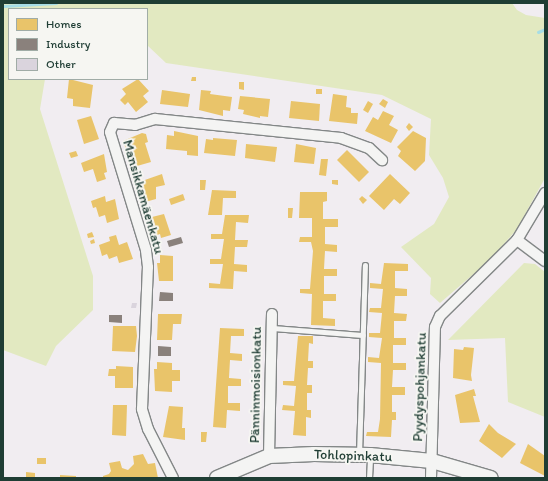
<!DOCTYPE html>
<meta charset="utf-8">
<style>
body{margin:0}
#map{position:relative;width:548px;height:481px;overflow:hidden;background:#f1edf1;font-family:Itim,sans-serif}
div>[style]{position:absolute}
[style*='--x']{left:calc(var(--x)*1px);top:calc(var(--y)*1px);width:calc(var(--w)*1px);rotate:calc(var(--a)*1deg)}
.green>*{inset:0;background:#e2e9c1}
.homes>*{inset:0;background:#e9c46a}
.industry>*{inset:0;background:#8a817c}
.stream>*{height:3px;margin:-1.5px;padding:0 1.5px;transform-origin:1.5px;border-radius:1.5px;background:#a6dde6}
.building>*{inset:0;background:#dad4dd}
.roads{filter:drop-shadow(1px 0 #838787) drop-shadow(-1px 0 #838787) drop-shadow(0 1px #838787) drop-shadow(0 -1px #838787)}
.lane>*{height:5px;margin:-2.5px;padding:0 2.5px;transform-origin:2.5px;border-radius:2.5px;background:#f4f4f3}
.street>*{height:10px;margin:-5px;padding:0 5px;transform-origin:5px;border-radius:5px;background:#f4f4f3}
.secondary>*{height:14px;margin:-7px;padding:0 7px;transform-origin:7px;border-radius:7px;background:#f4f4f3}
span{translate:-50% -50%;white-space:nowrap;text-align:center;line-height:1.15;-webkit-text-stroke:4px #f6f6f2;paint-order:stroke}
.street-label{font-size:14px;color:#1f3d34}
.frame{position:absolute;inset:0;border:4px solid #1f3d34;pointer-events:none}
.legend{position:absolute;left:8px;top:8px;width:140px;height:72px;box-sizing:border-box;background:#f6f6f2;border:1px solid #a0aca6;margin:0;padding:5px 7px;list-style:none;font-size:12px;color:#1f3d34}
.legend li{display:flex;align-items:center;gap:8px;height:20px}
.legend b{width:20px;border:1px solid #a0aca6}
</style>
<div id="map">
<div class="green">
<div style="clip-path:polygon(3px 3px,512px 3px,517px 10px,526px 15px,545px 18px,545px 178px,517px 229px,491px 259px,440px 303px,430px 294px,431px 278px,401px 247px,434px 224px,449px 197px,443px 178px,429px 155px,431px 119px,382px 95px,166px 63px,147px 45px,147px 9px,9px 9px,9px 79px,45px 79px,40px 109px,93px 276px,93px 310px,56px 346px,46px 366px,3px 350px)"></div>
<div style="clip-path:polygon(524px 263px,535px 264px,545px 272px,545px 417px,508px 402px,505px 338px,448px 340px)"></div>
</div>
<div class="homes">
<div style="clip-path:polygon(192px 77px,196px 77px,196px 81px,191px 81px)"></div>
<div style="clip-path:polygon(69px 79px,93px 85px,90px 108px,73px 106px,73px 99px,67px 98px)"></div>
<div style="clip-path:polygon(138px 79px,149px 91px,143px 96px,148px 102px,136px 112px,128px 102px,125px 105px,120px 100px,126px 94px,122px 89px)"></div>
<div style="clip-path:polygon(239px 82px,244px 82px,244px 90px,239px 89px)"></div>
<div style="clip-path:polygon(316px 89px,322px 89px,322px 94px,316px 94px)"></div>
<div style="clip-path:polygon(162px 90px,190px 94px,188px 107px,160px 104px)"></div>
<div style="clip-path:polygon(201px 90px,211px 91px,210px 94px,232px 97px,230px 111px,223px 110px,223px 116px,199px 110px)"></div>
<div style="clip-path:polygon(333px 94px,347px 96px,346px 107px,351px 108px,351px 113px,358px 113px,357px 124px,329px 121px)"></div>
<div style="clip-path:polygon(240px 96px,270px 99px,268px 117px,260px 116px,260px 118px,243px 114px,244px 110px,238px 109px)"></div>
<div style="clip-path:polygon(383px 99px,388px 102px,385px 108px,379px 104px)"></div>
<div style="clip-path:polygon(291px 101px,320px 104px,319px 121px,289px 118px)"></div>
<div style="clip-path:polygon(368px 101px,373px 104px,368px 113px,363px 110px)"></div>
<div style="clip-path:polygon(383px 111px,394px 116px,389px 125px,398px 130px,391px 143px,365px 131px,373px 117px,378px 120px)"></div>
<div style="clip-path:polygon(91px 116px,99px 139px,84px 144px,77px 120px)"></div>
<div style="clip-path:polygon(409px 123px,413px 127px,409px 131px,406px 127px)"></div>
<div style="clip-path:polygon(174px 131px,198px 136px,198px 156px,187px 155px,187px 151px,166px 149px,167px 135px,174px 136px)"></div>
<div style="clip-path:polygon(413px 131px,426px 138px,425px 161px,415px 171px,398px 156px,401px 151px,397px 147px)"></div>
<div style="clip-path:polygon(142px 133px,146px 134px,148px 142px,145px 143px,151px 162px,137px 166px,132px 147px,126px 149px,123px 141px)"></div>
<div style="clip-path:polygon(213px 138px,237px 140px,235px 156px,204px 153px,206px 139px,213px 140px)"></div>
<div style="clip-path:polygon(246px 144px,277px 147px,275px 162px,245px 158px)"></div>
<div style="clip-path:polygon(296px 144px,316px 148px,314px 164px,294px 162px)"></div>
<div style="clip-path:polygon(347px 150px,369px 172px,359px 182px,337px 160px)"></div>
<div style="clip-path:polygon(76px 151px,78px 156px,71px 158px,69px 153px)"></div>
<div style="clip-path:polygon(104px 154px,107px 172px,104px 173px,106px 179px,97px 182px,93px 169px,84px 172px,81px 163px)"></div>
<div style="clip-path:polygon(321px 159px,328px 159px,326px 176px,319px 175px)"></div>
<div style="clip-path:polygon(162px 174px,165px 185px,156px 187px,156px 199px,145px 202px,139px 182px)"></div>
<div style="clip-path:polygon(390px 174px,410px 193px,400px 204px,394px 199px,384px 210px,369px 196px)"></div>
<div style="clip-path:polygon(200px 180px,206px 180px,205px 190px,200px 190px)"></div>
<div style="clip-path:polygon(332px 180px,338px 180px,338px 185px,332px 184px)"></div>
<div style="clip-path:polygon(212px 190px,236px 191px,236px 198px,223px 198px,222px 215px,208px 215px)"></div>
<div style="clip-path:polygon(300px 192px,327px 192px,327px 201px,323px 202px,323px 219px,338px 219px,338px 227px,325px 227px,325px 244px,337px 245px,337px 252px,325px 251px,324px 269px,337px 269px,337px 276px,324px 276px,324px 294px,336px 294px,336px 301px,323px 301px,323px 318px,335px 319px,335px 326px,311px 325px,312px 294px,300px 293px,300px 289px,310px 289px,313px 251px,311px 242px,299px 242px,300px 237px,312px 237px,312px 218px,299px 218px)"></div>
<div style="clip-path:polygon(183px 194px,185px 200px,171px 205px,169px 199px)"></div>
<div style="clip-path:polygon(105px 196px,106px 202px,115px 199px,119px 219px,107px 223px,105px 215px,99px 217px,96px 207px,93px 208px,91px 201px)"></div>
<div style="clip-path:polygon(362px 196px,367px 200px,363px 204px,359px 199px)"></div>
<div style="clip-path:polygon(288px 208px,293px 208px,292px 218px,288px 218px)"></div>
<div style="clip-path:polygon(164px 214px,171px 235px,161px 238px,160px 234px,154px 236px,148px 218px)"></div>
<div style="clip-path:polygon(225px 215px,249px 215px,248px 223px,236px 222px,235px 240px,248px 240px,247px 247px,235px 247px,234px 264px,247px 265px,247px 272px,234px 271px,233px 289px,209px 288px,209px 283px,220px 284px,223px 264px,210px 264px,210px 259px,221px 259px,224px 239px,211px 239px,211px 234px,222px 234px)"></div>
<div style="clip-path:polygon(92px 232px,94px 237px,88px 238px,87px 234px)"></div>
<div style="clip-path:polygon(116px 235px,119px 245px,127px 242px,133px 259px,119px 263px,117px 256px,109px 259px,107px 254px,102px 256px,99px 245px,110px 241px,109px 237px)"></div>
<div style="clip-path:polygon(94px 239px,95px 243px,91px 244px,90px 241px)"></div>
<div style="clip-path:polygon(160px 255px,173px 256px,173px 281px,159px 281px,157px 263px,160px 263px)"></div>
<div style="clip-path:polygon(384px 263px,408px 264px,408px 271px,395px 271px,395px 288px,407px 289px,407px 296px,395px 296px,394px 313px,407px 314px,406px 321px,394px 321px,394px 338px,406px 338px,406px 345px,393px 345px,393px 363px,406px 363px,406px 370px,393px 370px,392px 387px,405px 387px,405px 395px,392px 395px,392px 412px,396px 412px,396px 420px,392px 420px,391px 437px,366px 436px,367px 432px,378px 432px,380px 419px,381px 363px,368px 362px,368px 357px,379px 358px,382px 338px,369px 337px,369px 333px,380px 333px,382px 313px,369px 312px,370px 308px,381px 308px,383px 289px,370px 288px,370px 283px,381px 284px)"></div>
<div style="clip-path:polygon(158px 314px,182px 314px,181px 324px,173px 324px,172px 340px,157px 340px)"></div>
<div style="clip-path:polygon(113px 326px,136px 326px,137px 336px,135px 352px,112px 351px)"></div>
<div style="clip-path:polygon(220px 328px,244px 329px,244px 336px,231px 336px,230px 353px,242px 354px,242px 361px,230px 360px,229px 378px,241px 379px,241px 386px,228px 386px,228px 403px,240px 403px,240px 411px,227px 410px,226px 428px,213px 427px)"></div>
<div style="clip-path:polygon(298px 336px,313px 336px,313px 344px,309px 343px,308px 361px,313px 361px,313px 368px,308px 368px,307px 385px,312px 385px,312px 393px,307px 393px,307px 410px,311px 410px,311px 418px,306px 417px,306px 436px,293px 435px,295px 411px,282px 410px,283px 405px,294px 406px,296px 386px,283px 385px,283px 381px,294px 381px)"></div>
<div style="clip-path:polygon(464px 347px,474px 348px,471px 375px,472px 381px,453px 378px,454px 349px,463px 350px)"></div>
<div style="clip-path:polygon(157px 362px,172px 363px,172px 370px,180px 370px,180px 381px,172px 381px,172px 392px,155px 391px,154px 369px,157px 369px)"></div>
<div style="clip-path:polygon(116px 366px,133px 367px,133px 388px,115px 388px,115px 376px,108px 376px,109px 369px,116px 369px)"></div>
<div style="clip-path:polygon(474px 389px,476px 396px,473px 396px,480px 422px,460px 423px,455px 395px)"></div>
<div style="clip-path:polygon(113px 405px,127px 405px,126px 436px,112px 435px)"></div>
<div style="clip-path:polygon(169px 406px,183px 407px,182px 428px,185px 428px,185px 440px,163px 437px)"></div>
<div style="clip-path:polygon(489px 424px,498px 433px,516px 444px,502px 458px,479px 441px)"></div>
<div style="clip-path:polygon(201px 432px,207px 432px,206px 442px,201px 442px)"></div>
<div style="clip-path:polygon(528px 444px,545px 456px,545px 476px,520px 463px)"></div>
<div style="clip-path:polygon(143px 454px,148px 464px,155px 463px,158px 478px,103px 478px,103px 476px,109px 474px,111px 471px,109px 463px,120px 461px,122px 468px,128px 470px,134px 464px,133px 456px)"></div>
<div style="clip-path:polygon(37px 458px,46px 458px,46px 464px,37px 464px)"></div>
<div style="clip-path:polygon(26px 472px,35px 473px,35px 478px,26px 478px)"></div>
<div style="clip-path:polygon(60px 475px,76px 476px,76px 478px,60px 478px)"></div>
</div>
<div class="industry">
<div style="clip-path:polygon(181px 237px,183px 243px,169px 247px,167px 241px)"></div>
<div style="clip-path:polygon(160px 292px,173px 293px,173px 301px,159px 301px)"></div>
<div style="clip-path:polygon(109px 315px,122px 315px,122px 323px,109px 322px)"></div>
<div style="clip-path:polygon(158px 346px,171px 347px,171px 356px,158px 356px)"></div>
</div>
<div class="stream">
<div style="--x:3;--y:6;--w:53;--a:-3.2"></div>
<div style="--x:538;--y:32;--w:8;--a:-23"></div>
</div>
<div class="building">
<div style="clip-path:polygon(132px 303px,137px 303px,136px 308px,131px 308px)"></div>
</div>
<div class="roads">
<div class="lane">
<div style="--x:272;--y:328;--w:91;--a:4.4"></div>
<div style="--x:359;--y:454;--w:189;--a:-88.2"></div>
<div style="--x:369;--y:478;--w:22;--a:-87"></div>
</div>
<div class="street">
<div style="--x:517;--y:240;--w:35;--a:37"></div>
<div style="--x:269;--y:456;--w:142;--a:-88.8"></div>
<div style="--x:173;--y:478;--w:55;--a:-117"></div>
<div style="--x:148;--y:429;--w:21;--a:-107"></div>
<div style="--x:142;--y:409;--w:142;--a:-87.6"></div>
<div style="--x:148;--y:267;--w:17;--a:-97"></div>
<div style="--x:146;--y:250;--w:123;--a:-107"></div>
<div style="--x:110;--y:132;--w:10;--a:-66"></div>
<div style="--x:114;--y:123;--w:21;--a:5"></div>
<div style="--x:135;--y:125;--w:21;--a:-17"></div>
<div style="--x:155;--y:119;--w:187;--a:5.8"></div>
<div style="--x:341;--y:138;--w:30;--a:20"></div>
<div style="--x:369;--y:148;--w:18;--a:43"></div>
<div style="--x:431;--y:478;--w:151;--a:-88.5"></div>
<div style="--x:435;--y:327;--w:12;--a:-66"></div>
<div style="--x:440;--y:316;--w:108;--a:-44.6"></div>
<div style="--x:517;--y:240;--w:55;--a:-59.2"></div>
</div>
<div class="secondary">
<div style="--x:217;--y:478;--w:56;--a:-22.9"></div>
<div style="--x:269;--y:456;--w:45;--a:-2.5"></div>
<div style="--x:314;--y:454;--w:56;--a:1"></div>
<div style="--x:370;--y:455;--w:62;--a:5.5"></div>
<div style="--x:432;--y:461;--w:61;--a:16.1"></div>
</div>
</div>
<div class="street-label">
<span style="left:143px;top:197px;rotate:74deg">Mansikkamäenkatu</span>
<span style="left:256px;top:385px;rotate:-89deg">Pänninmoisionkatu</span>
<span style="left:420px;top:387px;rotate:-88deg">Pyydyspohjankatu</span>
<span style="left:353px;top:456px;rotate:2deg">Tohlopinkatu</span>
</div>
<div class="frame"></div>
<ul class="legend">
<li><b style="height:11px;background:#e9c46a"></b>Homes</li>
<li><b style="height:11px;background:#8a817c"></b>Industry</li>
<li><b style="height:11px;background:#dad4dd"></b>Other</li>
</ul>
</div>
